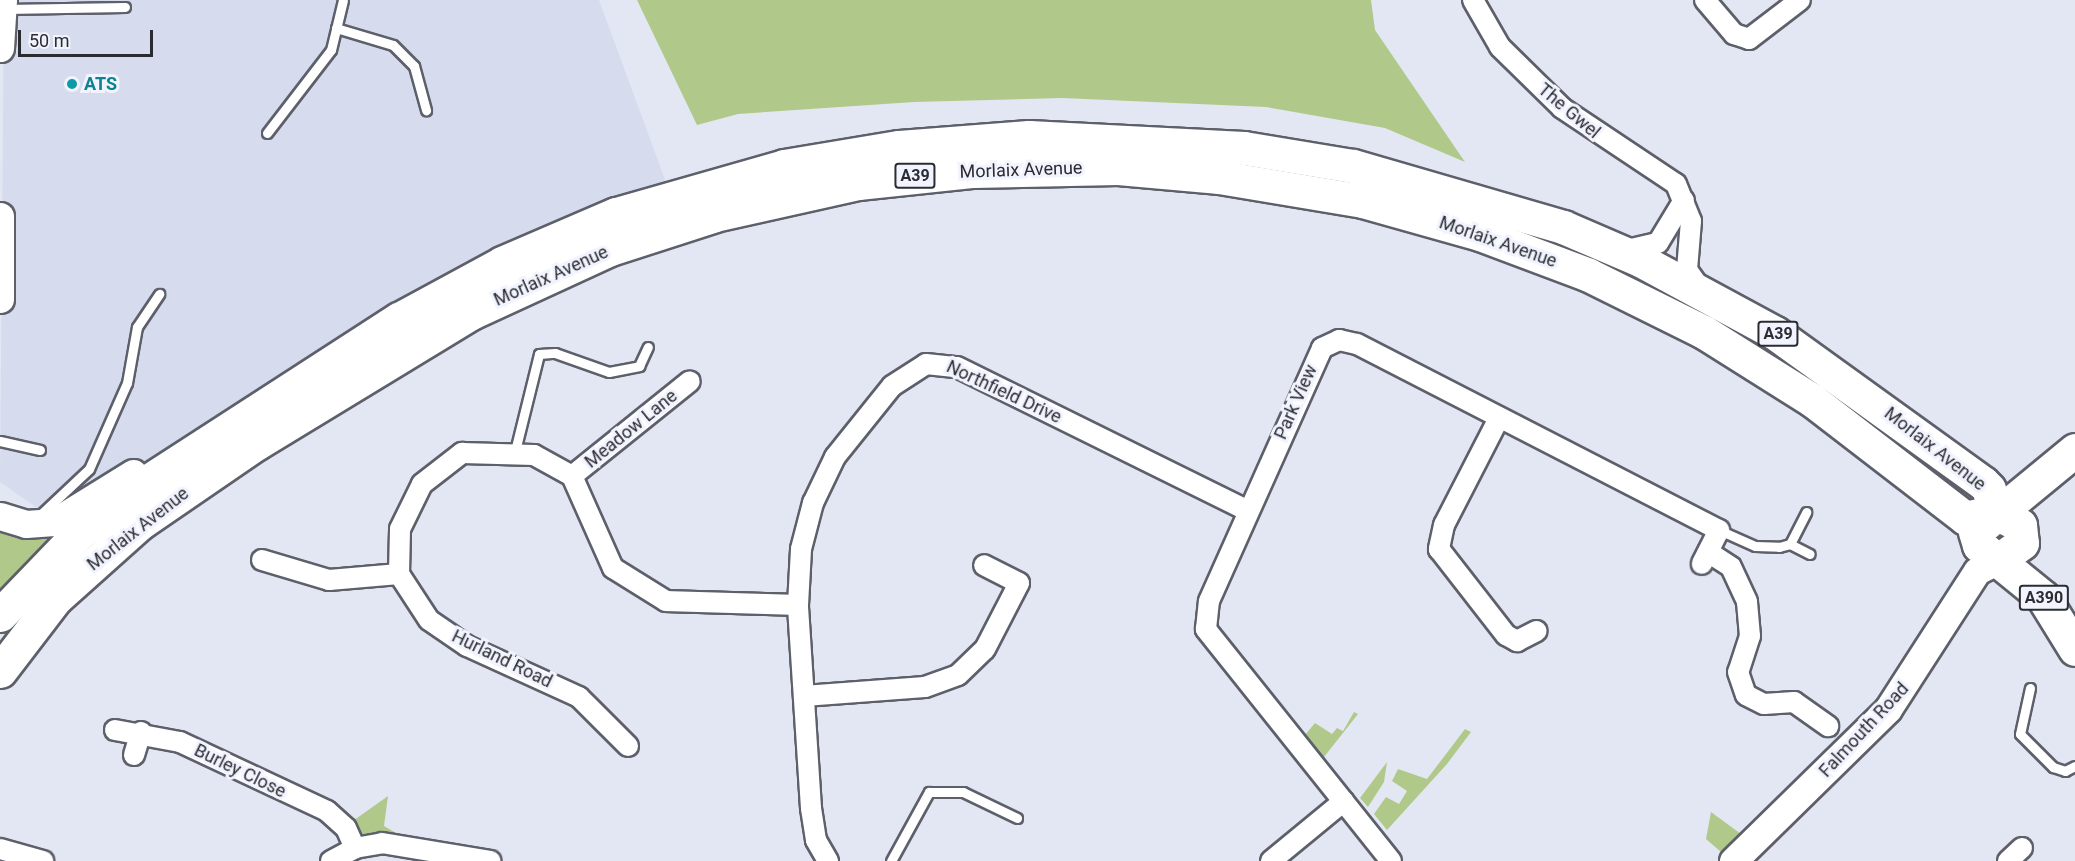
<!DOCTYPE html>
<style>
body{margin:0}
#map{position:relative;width:2075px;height:861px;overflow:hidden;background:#e3e7f3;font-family:Roboto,sans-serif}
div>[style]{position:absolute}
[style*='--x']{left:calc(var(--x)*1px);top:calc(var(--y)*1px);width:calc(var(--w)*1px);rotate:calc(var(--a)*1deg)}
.built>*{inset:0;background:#d6dbed}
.green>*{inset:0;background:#b0c98b}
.roads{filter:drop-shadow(2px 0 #5d606a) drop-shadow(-2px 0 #5d606a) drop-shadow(0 2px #5d606a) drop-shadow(0 -2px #5d606a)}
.lane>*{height:9px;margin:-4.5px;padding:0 4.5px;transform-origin:4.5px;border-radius:4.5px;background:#fff}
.street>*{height:20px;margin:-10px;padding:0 10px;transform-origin:10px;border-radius:10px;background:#fff}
.secondary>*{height:27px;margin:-13.5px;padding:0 13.5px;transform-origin:13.5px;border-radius:13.5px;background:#fff}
.highway>*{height:33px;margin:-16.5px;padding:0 16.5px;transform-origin:16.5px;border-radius:16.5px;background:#fff}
.dots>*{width:16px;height:16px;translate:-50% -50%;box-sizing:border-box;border:3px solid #f1f4fe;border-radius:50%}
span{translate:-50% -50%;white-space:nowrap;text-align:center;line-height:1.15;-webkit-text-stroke:6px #f1f4fe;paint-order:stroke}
.shield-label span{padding:2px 4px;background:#f1f4fe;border:2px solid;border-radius:4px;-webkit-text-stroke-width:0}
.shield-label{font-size:16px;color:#2b2c31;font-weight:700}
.culture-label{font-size:18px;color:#0d838f;font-weight:700}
.left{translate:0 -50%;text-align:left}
.street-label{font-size:18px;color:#2b2c31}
.scale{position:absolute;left:18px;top:30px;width:135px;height:27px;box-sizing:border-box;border:3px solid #2b2c31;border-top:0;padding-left:8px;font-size:18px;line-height:21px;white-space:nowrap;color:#2b2c31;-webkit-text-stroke:4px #f1f4fe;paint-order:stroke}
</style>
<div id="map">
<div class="built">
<div style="clip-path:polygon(4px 0,599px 0,671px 196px,37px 573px,0 516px,56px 521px,0 482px)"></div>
</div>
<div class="green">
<div style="clip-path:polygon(637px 0,1371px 0,1375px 30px,1465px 162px,1385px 128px,1266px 107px,1062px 98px,914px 102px,738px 114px,697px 125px)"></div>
<div style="clip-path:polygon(0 529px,25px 537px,65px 531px,0 599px)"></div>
<div style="clip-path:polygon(1354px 712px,1358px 714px,1324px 757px,1305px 735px,1315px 723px,1332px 734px,1337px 728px,1343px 731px)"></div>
<div style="clip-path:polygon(1465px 729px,1471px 732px,1447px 764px,1387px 830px,1374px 814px,1386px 797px,1399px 804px,1407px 791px,1392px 781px,1398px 769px,1427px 779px)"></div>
<div style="clip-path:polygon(1387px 762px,1384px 782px,1368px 807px,1360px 798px)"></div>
<div style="clip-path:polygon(388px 796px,384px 826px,403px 837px,359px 835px,350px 823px)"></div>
<div style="clip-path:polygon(1711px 812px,1741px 834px,1721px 852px,1706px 839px)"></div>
</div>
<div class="roads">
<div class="lane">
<div style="--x:5;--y:9;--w:120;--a:-1"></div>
<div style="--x:336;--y:28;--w:59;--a:16.6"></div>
<div style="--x:393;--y:45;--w:30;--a:45"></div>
<div style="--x:414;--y:66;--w:46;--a:74.7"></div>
<div style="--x:267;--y:133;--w:105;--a:-52.4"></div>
<div style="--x:331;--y:50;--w:51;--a:-76.5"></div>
<div style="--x:0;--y:441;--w:41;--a:12.7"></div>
<div style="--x:514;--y:455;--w:104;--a:-76.1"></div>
<div style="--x:539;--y:354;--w:16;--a:-4"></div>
<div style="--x:555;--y:353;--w:57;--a:19.4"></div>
<div style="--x:609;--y:372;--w:31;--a:-11"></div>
<div style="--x:639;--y:366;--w:21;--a:-65"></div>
<div style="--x:40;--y:515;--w:67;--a:-43.2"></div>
<div style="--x:89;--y:469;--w:94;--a:-66.2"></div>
<div style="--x:127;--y:383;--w:57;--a:-79.9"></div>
<div style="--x:137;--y:327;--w:40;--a:-56"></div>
<div style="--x:1719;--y:530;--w:39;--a:24"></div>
<div style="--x:1755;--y:546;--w:24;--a:2"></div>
<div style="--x:1779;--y:547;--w:11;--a:-15"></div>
<div style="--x:1790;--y:544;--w:36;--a:-63"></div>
<div style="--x:1790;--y:544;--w:22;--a:27"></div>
<div style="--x:2030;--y:688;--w:47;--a:102.3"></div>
<div style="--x:2020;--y:734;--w:47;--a:45"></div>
<div style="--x:2053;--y:767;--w:13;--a:18"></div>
<div style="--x:2065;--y:771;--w:11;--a:-27"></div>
<div style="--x:891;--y:861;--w:79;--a:-61.2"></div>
<div style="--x:929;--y:792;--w:34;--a:0"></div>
<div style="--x:963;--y:792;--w:60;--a:25.7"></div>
</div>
<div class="street">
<div style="--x:1473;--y:0;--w:54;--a:60.1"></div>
<div style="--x:1500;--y:47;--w:87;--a:44.5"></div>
<div style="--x:1562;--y:108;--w:137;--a:33.7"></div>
<div style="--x:1676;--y:184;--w:40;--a:68"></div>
<div style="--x:1691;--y:221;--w:49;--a:94.7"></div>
<div style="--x:1687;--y:270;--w:22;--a:54"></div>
<div style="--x:1705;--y:0;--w:45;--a:49.5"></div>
<div style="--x:1734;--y:34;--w:16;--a:18"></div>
<div style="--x:1749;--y:39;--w:64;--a:-37.4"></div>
<div style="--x:1627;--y:250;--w:32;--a:-13"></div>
<div style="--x:1658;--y:243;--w:50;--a:-58.8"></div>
<div style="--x:1499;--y:418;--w:120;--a:117.2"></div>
<div style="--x:1444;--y:525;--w:25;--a:102"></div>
<div style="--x:1439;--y:549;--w:109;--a:52.1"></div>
<div style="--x:1506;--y:635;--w:13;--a:29"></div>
<div style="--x:1517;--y:641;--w:22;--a:-27"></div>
<div style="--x:572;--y:476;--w:151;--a:-38.8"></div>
<div style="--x:1708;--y:552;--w:27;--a:33"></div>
<div style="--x:1731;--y:567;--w:38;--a:65"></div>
<div style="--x:1747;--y:602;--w:34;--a:85"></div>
<div style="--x:1750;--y:636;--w:38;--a:108"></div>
<div style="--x:1738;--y:672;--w:24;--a:71"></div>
<div style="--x:1746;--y:695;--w:20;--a:27"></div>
<div style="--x:1764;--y:704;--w:30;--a:-4"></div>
<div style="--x:1794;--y:702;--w:42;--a:35.2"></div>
<div style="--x:262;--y:560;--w:70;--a:16.6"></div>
<div style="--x:329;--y:580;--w:70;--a:-4.9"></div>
<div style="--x:804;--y:696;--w:121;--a:-4.3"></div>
<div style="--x:925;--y:687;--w:35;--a:-20"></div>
<div style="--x:958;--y:675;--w:37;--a:-44"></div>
<div style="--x:985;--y:649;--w:74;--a:-62.7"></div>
<div style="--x:1019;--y:583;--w:39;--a:-153"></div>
<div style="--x:115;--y:730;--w:66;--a:10.5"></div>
<div style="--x:180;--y:742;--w:162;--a:25.1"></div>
<div style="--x:327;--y:811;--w:25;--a:42"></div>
<div style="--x:346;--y:828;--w:22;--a:66"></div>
<div style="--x:628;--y:746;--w:69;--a:-135"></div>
<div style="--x:579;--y:697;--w:123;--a:-155.5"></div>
<div style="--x:467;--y:646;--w:46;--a:-145.6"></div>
<div style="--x:429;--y:620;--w:55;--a:-123.1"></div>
<div style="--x:399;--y:574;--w:45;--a:-88.7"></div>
<div style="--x:400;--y:529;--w:50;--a:-63.9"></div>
<div style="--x:422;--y:484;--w:51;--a:-37.8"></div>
<div style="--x:462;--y:453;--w:72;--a:1.6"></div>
<div style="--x:534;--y:455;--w:43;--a:28.9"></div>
<div style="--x:572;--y:476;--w:101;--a:66"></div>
<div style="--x:613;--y:568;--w:62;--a:31.9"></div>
<div style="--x:666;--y:601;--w:132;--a:1.7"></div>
<div style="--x:134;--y:755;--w:24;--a:-73"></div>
<div style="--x:0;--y:849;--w:45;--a:15.6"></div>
<div style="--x:331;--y:861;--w:27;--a:-28"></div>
<div style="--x:355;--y:848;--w:27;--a:-10"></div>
<div style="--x:382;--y:843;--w:110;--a:9.4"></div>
<div style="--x:828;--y:861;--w:24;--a:-120"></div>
<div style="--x:816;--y:840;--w:32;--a:-99"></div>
<div style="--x:811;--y:808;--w:203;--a:-93.7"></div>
<div style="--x:798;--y:605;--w:56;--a:-86.9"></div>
<div style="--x:801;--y:549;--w:48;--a:-75.4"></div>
<div style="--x:813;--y:503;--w:51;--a:-64.4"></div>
<div style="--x:835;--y:457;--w:91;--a:-51.2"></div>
<div style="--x:892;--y:386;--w:40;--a:-32.9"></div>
<div style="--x:926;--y:364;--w:31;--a:6"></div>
<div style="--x:957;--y:367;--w:325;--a:26.3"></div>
<div style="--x:1271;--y:861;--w:94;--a:-39.4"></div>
<div style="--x:1391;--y:861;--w:297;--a:-128.6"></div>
<div style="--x:1206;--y:629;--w:28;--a:-84"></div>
<div style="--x:1209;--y:601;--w:277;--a:-65.9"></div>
<div style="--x:1322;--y:348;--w:19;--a:-25"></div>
<div style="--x:1339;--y:340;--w:18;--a:13"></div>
<div style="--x:1357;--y:344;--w:407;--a:27.2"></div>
<div style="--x:1719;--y:530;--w:38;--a:117"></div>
<div style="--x:2008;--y:861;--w:19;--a:-43"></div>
</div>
<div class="secondary">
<div style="--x:0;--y:48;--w:48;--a:-86.4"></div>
<div style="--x:0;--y:216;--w:83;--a:90"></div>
<div style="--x:0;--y:516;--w:27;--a:17"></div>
<div style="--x:26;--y:524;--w:28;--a:-4"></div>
<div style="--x:54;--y:522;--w:93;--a:-31.8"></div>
<div style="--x:1733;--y:861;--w:217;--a:-44.4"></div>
<div style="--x:1888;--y:709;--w:164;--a:-57.2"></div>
<div style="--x:1977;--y:571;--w:25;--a:-27"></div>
</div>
<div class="highway">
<div style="--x:2075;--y:450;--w:129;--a:140.6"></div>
<div style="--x:1975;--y:532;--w:14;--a:73"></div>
<div style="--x:1979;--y:545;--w:82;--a:39.1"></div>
<div style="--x:2043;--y:597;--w:61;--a:58.4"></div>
<div style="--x:1993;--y:512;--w:30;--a:26"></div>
<div style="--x:2020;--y:525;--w:18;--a:84"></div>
<div style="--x:2022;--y:543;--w:29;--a:144"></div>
<div style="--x:0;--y:615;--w:110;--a:-46.1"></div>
<div style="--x:76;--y:536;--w:63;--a:-39.2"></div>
<div style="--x:125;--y:496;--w:326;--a:-32.9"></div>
<div style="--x:399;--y:319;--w:117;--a:-28.5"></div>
<div style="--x:502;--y:263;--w:124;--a:-23.3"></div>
<div style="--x:616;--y:214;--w:175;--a:-15.9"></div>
<div style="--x:784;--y:166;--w:117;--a:-9.4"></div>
<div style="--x:899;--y:147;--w:130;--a:-4.4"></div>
<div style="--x:1029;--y:137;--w:215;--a:2.9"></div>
<div style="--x:1244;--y:148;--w:110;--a:9.4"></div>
<div style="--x:1353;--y:166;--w:219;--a:16.2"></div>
<div style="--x:1563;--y:227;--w:84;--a:23.2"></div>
<div style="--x:1640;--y:260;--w:153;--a:28.4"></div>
<div style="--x:1775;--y:333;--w:256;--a:35.8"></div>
<div style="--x:1983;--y:483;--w:8;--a:45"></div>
<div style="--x:1989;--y:489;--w:23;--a:80"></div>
<div style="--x:0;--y:671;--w:91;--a:-52.6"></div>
<div style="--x:55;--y:599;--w:114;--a:-41.8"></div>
<div style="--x:140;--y:523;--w:142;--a:-34.4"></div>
<div style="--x:257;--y:443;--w:250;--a:-31.3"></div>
<div style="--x:471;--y:313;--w:153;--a:-24.7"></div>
<div style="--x:610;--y:249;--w:110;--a:-17.9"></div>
<div style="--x:715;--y:215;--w:147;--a:-12.6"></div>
<div style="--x:858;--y:183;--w:116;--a:-6"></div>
<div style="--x:973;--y:171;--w:145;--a:-1.2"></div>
<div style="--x:1118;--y:168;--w:101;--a:5.1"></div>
<div style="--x:1219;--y:177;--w:146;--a:9.5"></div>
<div style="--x:1363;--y:201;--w:122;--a:15.8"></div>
<div style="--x:1480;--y:234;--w:116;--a:20.6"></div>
<div style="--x:1589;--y:275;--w:128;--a:26.4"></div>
<div style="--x:1704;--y:332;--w:128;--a:32.2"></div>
<div style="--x:1812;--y:400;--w:193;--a:37.6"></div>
<div style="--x:1965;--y:518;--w:29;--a:-12"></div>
</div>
</div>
<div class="dots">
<div style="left:72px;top:84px;background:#0f9aa8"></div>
</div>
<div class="shield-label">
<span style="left:915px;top:176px">A39</span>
<span style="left:1778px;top:334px">A39</span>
<span style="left:2044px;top:598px">A390</span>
</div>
<div class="culture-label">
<span class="left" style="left:84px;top:84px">ATS</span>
</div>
<div class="street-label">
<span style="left:1569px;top:111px;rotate:40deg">The Gwel</span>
<span style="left:1021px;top:170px;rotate:-2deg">Morlaix Avenue</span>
<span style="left:1498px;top:242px;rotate:19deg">Morlaix Avenue</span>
<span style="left:551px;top:276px;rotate:-24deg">Morlaix Avenue</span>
<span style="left:1004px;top:392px;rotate:25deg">Northfield Drive</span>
<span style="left:1296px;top:402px;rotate:-66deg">Park View</span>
<span style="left:631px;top:429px;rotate:-39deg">Meadow Lane</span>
<span style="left:1935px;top:449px;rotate:38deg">Morlaix Avenue</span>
<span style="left:138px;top:529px;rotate:-38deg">Morlaix Avenue</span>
<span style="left:502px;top:659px;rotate:26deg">Hurland Road</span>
<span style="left:1864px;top:730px;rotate:-47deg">Falmouth Road</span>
<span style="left:240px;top:771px;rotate:26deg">Burley Close</span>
</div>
<div class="scale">50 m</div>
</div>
